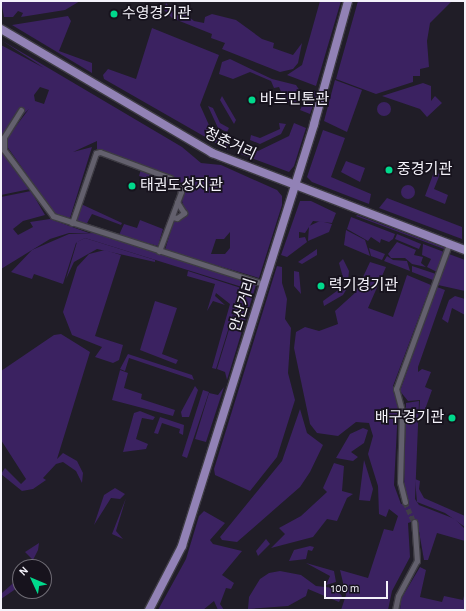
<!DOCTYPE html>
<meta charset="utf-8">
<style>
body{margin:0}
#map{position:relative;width:466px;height:611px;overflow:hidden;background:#201d27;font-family:"Alegreya Sans","Noto Sans KR",sans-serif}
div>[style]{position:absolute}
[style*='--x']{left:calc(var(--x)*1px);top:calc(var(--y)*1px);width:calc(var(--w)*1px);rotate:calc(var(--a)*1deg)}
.green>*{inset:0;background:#3b2261}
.round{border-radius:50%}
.street-tunnel>*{height:5px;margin-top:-2.5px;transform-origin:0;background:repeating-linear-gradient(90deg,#403d47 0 5px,transparent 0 7.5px)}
.roads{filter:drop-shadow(1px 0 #3d3b43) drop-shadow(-1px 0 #3d3b43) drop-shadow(0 1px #3d3b43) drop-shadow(0 -1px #3d3b43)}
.street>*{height:5px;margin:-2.5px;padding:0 2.5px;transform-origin:2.5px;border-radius:2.5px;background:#63606d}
.primary>*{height:8px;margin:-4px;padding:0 4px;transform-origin:4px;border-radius:4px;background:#9282b6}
.dots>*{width:11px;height:11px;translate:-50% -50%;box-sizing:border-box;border:2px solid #17131d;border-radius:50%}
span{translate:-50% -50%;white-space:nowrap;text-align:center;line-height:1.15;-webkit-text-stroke:3.5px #17131d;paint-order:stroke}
.poi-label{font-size:15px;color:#f4f2fa}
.left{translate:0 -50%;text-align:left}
.right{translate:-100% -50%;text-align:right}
.street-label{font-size:15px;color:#f4f2fa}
.frame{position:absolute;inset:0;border:2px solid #f4f2fa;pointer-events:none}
.north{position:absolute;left:12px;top:559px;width:40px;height:40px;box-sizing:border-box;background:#17131d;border:1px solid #6f6c75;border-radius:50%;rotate:314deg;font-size:11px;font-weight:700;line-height:16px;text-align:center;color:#f4f2fa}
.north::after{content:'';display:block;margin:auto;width:14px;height:18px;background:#00d98c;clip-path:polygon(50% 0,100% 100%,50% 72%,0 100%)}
.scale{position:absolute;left:324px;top:581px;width:64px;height:18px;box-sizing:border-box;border:2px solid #f4f2fa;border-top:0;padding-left:5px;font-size:12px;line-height:14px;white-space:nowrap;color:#f4f2fa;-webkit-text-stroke:3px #17131d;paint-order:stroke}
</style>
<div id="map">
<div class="green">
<div style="clip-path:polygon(1px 1px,80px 1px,65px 10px,21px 17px,23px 13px,18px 11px,13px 17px,4px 17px)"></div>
<div style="clip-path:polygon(320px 1px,341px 1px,316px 86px,287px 75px,302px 65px)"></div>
<div style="clip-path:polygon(358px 1px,452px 1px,430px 23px,427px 41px,429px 67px,420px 69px,420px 76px,413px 76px,413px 82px,376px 94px,336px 79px)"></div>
<div style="clip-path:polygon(166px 3px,177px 15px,184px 13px,194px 21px,204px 23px,205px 17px,212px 14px,236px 20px,262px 39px,274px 43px,273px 48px,293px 55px,302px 43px,298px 63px,293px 69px,280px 72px,222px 49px,225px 43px,211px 38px,212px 34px,172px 18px,164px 10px)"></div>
<div style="clip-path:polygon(68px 16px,71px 21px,59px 51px,92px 63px,92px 73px,12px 25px)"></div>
<div style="clip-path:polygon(152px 28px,219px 55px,200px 105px,213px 134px,229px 142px,228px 150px,104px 79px,103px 75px,108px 69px,136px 79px)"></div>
<div style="clip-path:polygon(evenodd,1px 40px,182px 147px,201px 163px,221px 165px,277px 190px,282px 196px,282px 205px,259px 278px,165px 250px,174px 220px,186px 213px,182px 201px,186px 188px,170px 176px,97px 149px,97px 141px,73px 152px,92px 147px,70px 218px,54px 213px,6px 145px,6px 139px,29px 109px,1px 136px,1px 45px,44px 68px,1px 40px,40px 87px,49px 90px,44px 104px,35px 101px,34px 95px,40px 87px,1px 40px,230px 232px,230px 248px,225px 254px,211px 254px,216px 239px,224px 239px,230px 232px)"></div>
<div style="clip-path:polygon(230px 59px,272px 79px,296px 85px,300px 91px,296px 103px,279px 101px,282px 94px,279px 87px,274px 88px,271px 81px,250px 72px,233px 79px,219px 74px,222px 62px)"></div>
<div style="clip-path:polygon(335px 80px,362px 90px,347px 132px,324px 121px)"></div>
<div style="clip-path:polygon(423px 83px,431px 86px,431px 101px,435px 96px,442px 103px,427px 117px,420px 109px,382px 96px)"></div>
<div style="clip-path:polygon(310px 90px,318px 92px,310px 114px,300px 110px)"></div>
<div style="clip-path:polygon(222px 96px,236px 120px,234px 124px,220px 100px)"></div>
<div class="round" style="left:377px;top:102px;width:14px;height:14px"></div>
<div style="clip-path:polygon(208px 106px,213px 108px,220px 123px,229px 128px,227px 132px,218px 128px)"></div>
<div style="clip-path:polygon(279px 123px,286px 124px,281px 134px,260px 144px,250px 140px,251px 135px,260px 138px,280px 129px)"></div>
<div style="clip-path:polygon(294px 123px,306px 128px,294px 166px,289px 172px,238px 153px,242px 147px,258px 151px,289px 136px)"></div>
<div style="clip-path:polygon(323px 130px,345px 138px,331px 177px,371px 194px,369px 204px,312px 182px,307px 177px)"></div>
<div style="clip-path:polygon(1px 148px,6px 157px,30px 189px,1px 195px)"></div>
<div style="clip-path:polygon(346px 161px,365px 168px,360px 182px,341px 172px)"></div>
<div style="clip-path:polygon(141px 169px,171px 181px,177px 185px,139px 176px)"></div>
<div style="clip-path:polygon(434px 172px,440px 174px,434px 189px,448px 195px,445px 204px,425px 196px)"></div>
<div class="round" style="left:401px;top:185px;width:14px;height:14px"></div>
<div style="clip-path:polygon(31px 191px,45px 215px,23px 221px,13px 229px,18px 235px,33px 227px,30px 222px,50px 219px,89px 233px,69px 233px,50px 239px,1px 269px,1px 197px)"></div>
<div style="clip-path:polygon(387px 198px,462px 227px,462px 239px,379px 208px)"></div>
<div style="clip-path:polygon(300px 201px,311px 201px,336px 213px,332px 223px,313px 221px,305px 233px,299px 232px,299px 238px,305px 237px,307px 242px,287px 257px,281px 255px)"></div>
<div style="clip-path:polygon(81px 204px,122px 223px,121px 225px,92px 214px,86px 225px,75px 221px)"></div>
<div style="clip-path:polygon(357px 215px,445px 248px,444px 249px,356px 216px)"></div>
<div style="clip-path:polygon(351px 217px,395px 234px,393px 239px,389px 242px,381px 239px,380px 243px,371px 237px,368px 241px,347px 229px)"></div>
<div style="clip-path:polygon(140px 220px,163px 229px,158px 246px,119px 235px,124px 224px,137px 228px)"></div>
<div style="clip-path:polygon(320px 221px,332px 224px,329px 232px,308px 241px,309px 226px)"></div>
<div style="clip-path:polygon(346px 230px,365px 240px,370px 256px,344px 245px)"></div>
<div style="clip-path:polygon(94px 233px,256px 285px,227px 380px,225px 372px,217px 369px,242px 287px,85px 238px,76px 243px,63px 284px,34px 274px,32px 279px,11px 272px,32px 250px,69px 234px)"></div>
<div style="clip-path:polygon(397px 234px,421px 244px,419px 249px,395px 239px)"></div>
<div style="clip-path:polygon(85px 238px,155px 260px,155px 262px,97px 249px,74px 262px,66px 279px,77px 242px)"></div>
<div style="clip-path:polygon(397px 242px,416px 250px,414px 255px,423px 257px,421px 263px,426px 267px,412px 264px,405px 258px,391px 258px,388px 254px)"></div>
<div style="clip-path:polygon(423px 244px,444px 252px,437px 272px,427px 267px,431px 259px,422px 255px)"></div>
<div style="clip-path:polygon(369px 248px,385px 254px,382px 260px,371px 256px)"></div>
<div style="clip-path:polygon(317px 249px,317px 255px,302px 264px,298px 262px)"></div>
<div style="clip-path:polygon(105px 250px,121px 255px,95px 336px,123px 345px,119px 360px,113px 363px,95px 357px,102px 347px,72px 335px,63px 312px,77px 267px,89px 254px)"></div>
<div style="clip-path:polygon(449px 254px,465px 260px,465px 291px,438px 285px)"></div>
<div style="clip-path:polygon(387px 256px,393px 260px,407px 261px,410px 271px,384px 261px)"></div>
<div style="clip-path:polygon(343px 259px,349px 271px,348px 281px,344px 281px,339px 263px)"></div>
<div style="clip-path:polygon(370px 262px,386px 267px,368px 308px,393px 317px,407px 275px,431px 285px,393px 386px,398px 408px,394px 485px,401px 504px,408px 501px,404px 488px,406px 403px,419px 401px,415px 499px,419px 505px,455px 519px,465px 529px,465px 541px,437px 533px,428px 560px,424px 560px,417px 520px,408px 523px,410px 557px,392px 591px,388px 610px,341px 610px,346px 595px,340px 570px,368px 578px,384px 529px,393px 531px,398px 516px,389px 509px,386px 517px,379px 514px,378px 486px,368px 454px,373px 436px,369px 423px,356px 422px,338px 436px,317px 433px,310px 424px,294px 348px,296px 332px,305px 327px,319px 331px,338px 324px,335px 311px,356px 292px)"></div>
<div style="clip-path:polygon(277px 266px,282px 267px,282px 283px,287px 299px,285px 319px,291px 328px,288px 373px,295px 400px,277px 457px,250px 491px,215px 475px,214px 469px)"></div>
<div style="clip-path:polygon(412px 266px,436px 274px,433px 280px,412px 272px)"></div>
<div style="clip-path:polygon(188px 271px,241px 288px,216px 369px,212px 368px,230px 304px,216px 293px,215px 296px,225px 305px,213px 301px,207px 311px,215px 284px,187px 276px)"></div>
<div style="clip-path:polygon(294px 271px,299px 272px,301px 294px,294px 286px)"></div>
<div style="clip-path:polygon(437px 287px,445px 290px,418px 367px,418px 372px,422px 369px,431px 372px,425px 387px,432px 390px,423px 415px,419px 414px,420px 400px,408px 401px,400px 391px)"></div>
<div style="clip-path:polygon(341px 288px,346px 290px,343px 295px,324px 306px,323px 301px)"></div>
<div style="clip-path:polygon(455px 296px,465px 299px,465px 315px,452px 308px,448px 323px,442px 319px,449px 300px)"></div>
<div style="clip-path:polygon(155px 301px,177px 308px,162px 354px,178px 360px,176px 364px,140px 350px)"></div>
<div style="clip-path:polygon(61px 334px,90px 352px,57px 459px,63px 453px,77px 461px,83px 473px,82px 483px,76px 471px,63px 462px,56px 464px,43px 478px,46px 480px,33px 489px,22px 491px,1px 474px,5px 468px,21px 484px,26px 479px,1px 440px,1px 371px,54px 335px)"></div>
<div style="clip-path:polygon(128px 354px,192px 375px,194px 380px,129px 358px,125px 371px,120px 369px)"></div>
<div style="clip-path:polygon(120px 370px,128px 373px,124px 388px,142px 394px,141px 399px,175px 410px,173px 416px,112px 400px)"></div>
<div style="clip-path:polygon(195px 386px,198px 390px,189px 417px,182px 417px,181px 412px)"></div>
<div style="clip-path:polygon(224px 387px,206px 442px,195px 439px,209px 393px,218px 395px)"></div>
<div style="clip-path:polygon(203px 390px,209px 392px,187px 458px,182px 456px)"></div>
<div style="clip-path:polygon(300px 409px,307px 433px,323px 445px,310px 472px,300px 487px,237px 542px,222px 540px,220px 537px,282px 461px)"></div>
<div style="clip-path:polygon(140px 411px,155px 417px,153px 420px,142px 418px,136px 439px,148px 444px,146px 449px,123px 452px,134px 413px)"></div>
<div style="clip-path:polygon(160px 417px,184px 425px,183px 435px,179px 433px,180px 429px,162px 423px,158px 434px,154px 433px)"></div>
<div style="clip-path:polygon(363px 428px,368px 430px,364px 443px,351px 452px,358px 457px,353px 461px,336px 458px,350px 434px)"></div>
<div style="clip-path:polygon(364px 460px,373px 489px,370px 501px,359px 500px)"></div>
<div style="clip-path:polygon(334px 463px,344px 466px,342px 491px,353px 494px,347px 498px,337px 521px,327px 519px,313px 537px,271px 548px,285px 534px,279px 528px,301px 516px,327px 492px,323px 488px)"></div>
<div style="clip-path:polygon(415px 479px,420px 481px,419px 489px,424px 498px,465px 516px,465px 527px,445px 513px,417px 502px)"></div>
<div style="clip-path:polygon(115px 488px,125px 494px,120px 499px,111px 498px,94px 525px,104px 495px)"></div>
<div style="clip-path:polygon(126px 498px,116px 531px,123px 539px,112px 534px)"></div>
<div style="clip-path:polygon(204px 511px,225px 523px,210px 540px,213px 544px,242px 551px,222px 575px,234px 583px,231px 589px,226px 588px,220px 604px,224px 610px,218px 610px,214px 601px,203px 610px,158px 610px,186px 559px,199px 516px)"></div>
<div style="clip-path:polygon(266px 539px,270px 544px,258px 556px,256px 551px)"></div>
<div style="clip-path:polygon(39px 543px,38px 550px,33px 560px,25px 552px)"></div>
<div style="clip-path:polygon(310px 546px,314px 547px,312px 551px,308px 550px,306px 559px,289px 561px,294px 550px)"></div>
<div style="clip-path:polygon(306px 563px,334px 571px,336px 582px,326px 585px,330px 576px)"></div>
<div style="clip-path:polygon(420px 567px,426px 570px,420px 597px,442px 602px,444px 596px,463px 600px,465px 592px,465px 610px,400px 610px,401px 599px)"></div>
<div style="clip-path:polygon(280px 571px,301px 575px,316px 586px,335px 588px,342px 596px,339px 602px,308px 589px,306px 596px,288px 606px,248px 609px,249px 597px,260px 579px,269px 573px)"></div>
<div style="clip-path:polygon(20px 577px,20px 586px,1px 599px,2px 593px)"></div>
</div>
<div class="street-tunnel">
<div style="--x:405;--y:502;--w:22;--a:66"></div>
</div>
<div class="roads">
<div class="street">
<div style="--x:21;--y:110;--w:32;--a:122"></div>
<div style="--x:4;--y:137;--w:13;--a:90"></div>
<div style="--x:4;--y:150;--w:82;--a:53.4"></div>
<div style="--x:53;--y:216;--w:222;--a:17.9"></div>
<div style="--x:172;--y:217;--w:5;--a:11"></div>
<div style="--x:177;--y:218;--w:9;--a:-36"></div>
<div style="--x:184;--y:213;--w:13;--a:-122"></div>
<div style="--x:72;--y:223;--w:74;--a:-71.1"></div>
<div style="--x:96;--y:153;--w:4;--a:-14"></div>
<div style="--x:100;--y:152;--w:75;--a:20.4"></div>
<div style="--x:170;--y:178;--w:12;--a:42"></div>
<div style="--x:179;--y:186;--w:6;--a:72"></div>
<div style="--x:181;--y:192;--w:63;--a:110.4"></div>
<div style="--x:405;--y:502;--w:21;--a:-104"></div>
<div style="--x:400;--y:482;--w:71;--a:-88.4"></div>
<div style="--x:402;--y:411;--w:23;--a:-105"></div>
<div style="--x:396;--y:389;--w:154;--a:-69.9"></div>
<div style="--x:395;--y:610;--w:14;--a:-78"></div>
<div style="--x:398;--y:596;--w:40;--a:-62"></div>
<div style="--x:417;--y:561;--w:39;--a:-94"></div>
</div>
<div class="primary">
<div style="--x:1;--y:29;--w:245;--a:30.4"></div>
<div style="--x:212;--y:153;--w:271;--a:21"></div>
<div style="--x:149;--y:610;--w:72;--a:-62.7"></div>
<div style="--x:182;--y:546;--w:442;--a:-72.6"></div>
<div style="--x:314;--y:124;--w:128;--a:-74.5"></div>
</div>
</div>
<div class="dots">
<div style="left:114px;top:14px;background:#00d98c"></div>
<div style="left:252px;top:100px;background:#00d98c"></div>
<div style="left:389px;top:170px;background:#00d98c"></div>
<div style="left:132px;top:186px;background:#00d98c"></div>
<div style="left:321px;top:286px;background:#00d98c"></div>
<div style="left:452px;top:418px;background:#00d98c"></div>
</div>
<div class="poi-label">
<span class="left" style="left:122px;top:14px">수영경기관</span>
<span class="left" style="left:260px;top:100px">바드민톤관</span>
<span class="left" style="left:397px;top:170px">중경기관</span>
<span class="left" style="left:140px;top:186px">태권도성지관</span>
<span class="left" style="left:329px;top:286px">력기경기관</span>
<span class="right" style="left:444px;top:418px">배구경기관</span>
</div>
<div class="street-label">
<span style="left:230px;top:144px;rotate:25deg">청춘거리</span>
<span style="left:243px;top:305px;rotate:-73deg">안산거리</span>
</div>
<div class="frame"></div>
<div class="north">N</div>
<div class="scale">100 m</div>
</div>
